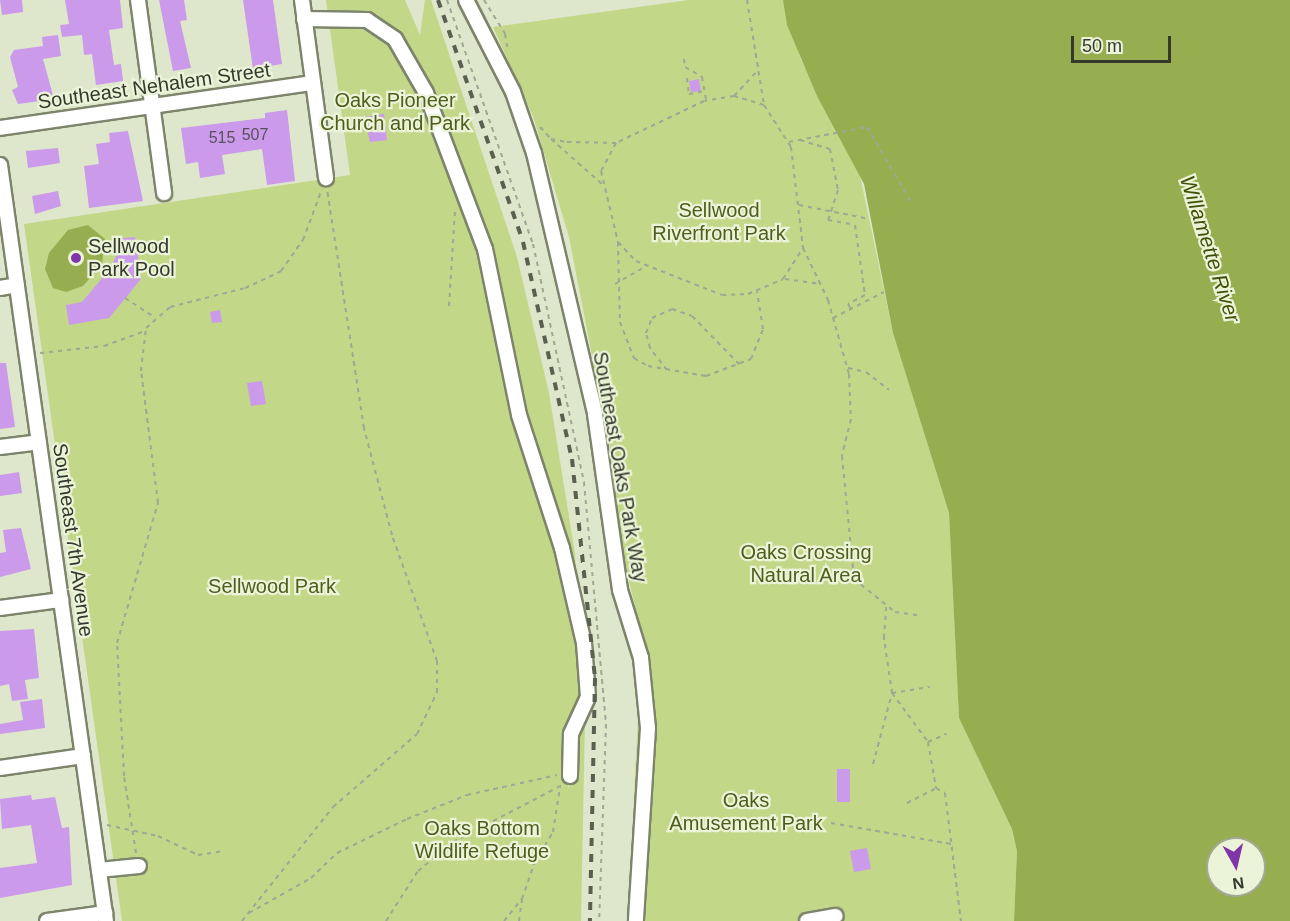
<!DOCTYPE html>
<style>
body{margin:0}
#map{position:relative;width:1290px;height:921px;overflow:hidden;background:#dee6cb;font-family:Helvetica,sans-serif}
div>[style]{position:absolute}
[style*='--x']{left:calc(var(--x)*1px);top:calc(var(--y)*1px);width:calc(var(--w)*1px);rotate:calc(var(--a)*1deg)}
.green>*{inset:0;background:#c2d788}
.water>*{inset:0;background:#96ad50}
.building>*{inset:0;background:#cb9aea}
.path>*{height:2px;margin-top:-1px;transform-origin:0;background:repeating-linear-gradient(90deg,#a0a792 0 4.5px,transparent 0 9px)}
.roads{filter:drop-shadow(2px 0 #7d846b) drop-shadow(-2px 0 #7d846b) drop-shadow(0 2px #7d846b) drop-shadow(0 -2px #7d846b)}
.minor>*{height:14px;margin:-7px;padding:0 7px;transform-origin:7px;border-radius:7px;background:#fff}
.rail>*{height:4px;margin-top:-2px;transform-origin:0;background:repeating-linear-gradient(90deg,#5a5f50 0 8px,transparent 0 16px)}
.dots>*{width:16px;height:16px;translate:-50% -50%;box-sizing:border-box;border:3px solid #ebf4d8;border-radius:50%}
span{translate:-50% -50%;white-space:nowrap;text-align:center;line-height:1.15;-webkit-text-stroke:4.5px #ebf4d8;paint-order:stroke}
.number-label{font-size:16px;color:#5a505c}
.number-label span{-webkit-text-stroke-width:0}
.street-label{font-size:20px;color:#34382d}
.park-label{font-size:20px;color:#4f5e1c}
.poi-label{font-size:20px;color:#34382d}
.left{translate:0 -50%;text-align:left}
.water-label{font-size:21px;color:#42500a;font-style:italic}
.north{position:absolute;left:1206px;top:837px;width:60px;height:60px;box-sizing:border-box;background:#ebf4d8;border:2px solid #a2a994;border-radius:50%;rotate:172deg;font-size:16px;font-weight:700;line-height:24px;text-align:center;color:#34382d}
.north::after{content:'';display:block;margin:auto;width:21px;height:27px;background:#7f35a7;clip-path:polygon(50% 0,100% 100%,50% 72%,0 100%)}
.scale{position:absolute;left:1071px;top:36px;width:100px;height:27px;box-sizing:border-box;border:3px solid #34382d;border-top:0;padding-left:8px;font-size:18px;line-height:21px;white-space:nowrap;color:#34382d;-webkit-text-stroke:4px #ebf4d8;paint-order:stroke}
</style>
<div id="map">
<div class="green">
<div style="clip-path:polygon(326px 0,405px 0,420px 35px,425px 0,431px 0,517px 257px,549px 393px,575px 554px,583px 696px,568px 725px,568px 789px,585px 718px,581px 921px,122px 921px,24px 224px,350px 175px)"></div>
<div style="clip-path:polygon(689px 0,783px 0,801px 60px,858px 166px,893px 333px,949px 513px,959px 718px,1012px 829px,1017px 851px,1014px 921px,628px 921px,642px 635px,624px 560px,610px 448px,569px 237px,534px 119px,493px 27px)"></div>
</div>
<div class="water">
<div style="clip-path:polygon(evenodd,783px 0,1290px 0,1290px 921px,1014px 921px,1017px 851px,1012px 829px,959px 718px,949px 513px,893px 333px,864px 184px,817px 96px,787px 25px,783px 0,1218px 849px,1254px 849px,1254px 885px,1218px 885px,1218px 849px)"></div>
<div style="clip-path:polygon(88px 225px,105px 239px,102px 264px,83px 286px,66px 292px,53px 288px,45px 269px,49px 253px,68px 230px)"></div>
</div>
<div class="building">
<div style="clip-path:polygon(0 0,22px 0,23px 12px,2px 15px)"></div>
<div style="clip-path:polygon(65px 0,120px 0,123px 28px,109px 30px,114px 65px,121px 64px,123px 81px,96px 85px,92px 54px,84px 55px,82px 35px,62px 37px,60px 25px,69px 24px)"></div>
<div style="clip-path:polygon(159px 0,184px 0,187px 20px,180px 21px,191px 68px,173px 71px)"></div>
<div style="clip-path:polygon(243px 0,273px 0,282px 64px,253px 69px)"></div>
<div style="clip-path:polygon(58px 35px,61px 56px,43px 59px,54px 99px,18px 104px,12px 90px,18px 87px,10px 57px,14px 50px,43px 46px,42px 37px)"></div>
<div style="clip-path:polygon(699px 79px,701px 91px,691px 92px,689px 81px)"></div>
<div style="clip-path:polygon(287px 110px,295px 181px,267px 185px,262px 149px,222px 155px,225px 174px,200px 178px,198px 162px,186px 164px,181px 128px,265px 118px,265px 113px)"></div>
<div style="clip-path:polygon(384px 114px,387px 140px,370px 142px,364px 117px)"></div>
<div style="clip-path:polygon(128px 131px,143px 201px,89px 208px,84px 166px,99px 164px,96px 144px,110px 142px,109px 133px)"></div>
<div style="clip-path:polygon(58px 148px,60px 163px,28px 168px,26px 151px)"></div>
<div style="clip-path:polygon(58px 191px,61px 206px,35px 214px,32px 196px)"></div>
<div style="clip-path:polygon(135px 237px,141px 279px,109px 318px,69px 325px,66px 305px,82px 302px,109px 270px,117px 255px,116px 239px)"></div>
<div style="clip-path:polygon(220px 310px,222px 322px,212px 323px,210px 312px)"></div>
<div style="clip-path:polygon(0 363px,6px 363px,15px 427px,0 429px)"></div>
<div style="clip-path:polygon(262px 381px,266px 404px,251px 406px,247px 383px)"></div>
<div style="clip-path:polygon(19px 472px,22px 493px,0 496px,0 475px)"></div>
<div style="clip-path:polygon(21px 528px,31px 569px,0 577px,0 553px,6px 552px,3px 530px)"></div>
<div style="clip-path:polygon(34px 629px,39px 678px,25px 680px,28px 699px,12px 701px,9px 684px,0 686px,0 631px)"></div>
<div style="clip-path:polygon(42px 699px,45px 728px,0 734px,0 724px,23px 720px,20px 702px)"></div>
<div style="clip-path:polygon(837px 769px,850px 769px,850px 802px,837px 802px)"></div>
<div style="clip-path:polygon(31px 795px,32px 800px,55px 797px,62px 828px,69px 827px,72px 885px,0 898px,0 868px,37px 863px,31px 825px,2px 829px,0 799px)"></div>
<div style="clip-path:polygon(867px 848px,871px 869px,854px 872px,850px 851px)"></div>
</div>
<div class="path">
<div style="--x:447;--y:0;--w:259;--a:70.6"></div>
<div style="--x:533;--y:244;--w:243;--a:77.9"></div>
<div style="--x:584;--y:482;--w:243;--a:84.8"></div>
<div style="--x:606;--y:724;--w:197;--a:92"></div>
<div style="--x:484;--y:0;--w:40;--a:58"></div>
<div style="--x:505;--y:34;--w:17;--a:80"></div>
<div style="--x:747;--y:0;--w:106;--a:80.8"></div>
<div style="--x:764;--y:105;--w:50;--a:57.3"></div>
<div style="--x:791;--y:147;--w:102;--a:83.2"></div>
<div style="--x:803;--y:248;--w:58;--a:64.3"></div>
<div style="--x:828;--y:300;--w:77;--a:74.2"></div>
<div style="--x:849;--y:374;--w:45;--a:87.5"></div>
<div style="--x:851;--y:419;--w:38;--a:104"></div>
<div style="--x:842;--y:456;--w:124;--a:84.4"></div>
<div style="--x:854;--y:579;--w:53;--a:38.8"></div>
<div style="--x:895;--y:612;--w:27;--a:8"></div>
<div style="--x:684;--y:59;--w:8;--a:83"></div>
<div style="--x:685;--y:67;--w:20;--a:30"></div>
<div style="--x:702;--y:77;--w:23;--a:80"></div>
<div style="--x:687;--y:78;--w:16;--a:83"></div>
<div style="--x:689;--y:94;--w:16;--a:-11"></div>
<div style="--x:734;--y:96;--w:33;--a:-47"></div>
<div style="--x:764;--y:105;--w:31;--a:-163"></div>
<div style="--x:734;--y:96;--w:30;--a:171"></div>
<div style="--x:704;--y:101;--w:98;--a:154.5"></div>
<div style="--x:616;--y:143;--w:32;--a:118"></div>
<div style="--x:601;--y:171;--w:73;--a:76.5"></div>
<div style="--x:618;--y:242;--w:26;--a:47"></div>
<div style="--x:636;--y:261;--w:92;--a:21.6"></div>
<div style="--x:722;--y:295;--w:26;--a:-2"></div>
<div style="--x:748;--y:294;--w:38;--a:-23"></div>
<div style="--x:783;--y:279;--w:37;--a:-57"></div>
<div style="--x:540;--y:127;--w:16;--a:47"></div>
<div style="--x:551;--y:139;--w:16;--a:11"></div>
<div style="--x:567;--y:142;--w:49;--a:1.2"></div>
<div style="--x:551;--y:139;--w:68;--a:41.4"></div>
<div style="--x:800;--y:140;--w:31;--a:17"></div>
<div style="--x:830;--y:149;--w:42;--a:79"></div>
<div style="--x:838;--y:190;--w:32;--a:108"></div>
<div style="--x:828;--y:220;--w:27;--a:10"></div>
<div style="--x:855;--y:225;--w:71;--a:81.9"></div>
<div style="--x:865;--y:295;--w:19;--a:152"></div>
<div style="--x:848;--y:304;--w:6;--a:59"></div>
<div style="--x:789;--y:142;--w:79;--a:-10.9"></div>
<div style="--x:867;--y:127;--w:87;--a:59.6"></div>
<div style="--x:799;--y:205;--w:72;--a:11.2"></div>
<div style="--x:618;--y:242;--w:80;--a:88.6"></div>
<div style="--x:620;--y:322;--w:39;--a:69"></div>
<div style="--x:634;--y:358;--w:16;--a:30"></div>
<div style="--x:648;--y:366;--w:59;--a:9.8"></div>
<div style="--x:706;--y:376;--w:48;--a:-20.7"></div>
<div style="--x:751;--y:359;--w:32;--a:-68"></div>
<div style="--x:763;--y:329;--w:38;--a:-99"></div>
<div style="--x:785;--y:279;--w:36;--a:8"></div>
<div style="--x:615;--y:284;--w:36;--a:-30"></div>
<div style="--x:125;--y:298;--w:35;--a:33"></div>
<div style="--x:449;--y:306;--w:96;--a:-86.4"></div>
<div style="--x:833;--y:318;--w:57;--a:-27"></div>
<div style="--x:40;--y:353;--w:64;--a:-6.2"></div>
<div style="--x:104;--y:346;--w:44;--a:-20.1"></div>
<div style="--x:848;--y:368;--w:18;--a:13"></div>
<div style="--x:866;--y:372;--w:29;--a:38"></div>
<div style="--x:667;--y:370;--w:28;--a:-128"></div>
<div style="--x:650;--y:348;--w:16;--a:-105"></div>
<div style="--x:646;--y:333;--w:16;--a:-68"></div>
<div style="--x:652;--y:318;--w:22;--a:-24"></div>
<div style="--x:672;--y:309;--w:21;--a:19"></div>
<div style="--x:692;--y:316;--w:70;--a:45.6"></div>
<div style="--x:892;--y:693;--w:61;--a:53.7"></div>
<div style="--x:928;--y:742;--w:47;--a:80.1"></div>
<div style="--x:936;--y:788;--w:10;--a:29"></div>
<div style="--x:945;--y:793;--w:129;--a:82.9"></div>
<div style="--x:892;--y:693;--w:38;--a:-9"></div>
<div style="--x:928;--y:742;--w:20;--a:-24"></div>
<div style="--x:873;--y:764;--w:73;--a:-75"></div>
<div style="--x:892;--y:693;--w:56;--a:-98.3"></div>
<div style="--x:884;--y:638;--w:31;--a:-86"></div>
<div style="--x:907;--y:803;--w:33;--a:-27"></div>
<div style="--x:831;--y:823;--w:122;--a:9.9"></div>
<div style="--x:107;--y:825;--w:52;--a:12.2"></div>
<div style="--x:158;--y:836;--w:44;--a:25.4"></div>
<div style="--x:198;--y:855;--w:26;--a:-9"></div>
<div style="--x:136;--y:853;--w:78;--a:-98.9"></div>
<div style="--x:124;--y:776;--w:133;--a:-93"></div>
<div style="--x:117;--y:643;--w:146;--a:-73.7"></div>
<div style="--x:158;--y:503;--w:133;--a:-97.3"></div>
<div style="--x:141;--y:371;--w:43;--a:-83.4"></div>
<div style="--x:146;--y:328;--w:32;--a:-41"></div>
<div style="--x:170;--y:307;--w:77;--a:-14.2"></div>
<div style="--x:245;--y:288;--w:40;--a:-25"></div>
<div style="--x:281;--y:271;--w:38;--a:-55"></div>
<div style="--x:303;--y:240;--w:54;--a:-69.6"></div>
<div style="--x:249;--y:913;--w:71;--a:-29.4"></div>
<div style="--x:311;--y:878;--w:36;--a:-44"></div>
<div style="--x:337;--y:853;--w:78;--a:-25.9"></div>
<div style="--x:407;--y:819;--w:65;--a:-21.8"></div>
<div style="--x:467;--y:795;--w:92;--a:-12.5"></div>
<div style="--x:242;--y:921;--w:146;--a:-51.4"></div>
<div style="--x:333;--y:807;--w:111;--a:-41"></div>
<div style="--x:417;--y:734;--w:47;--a:-64.5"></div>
<div style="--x:437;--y:692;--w:31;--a:-90"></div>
<div style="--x:437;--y:661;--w:134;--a:-109.7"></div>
<div style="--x:392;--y:535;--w:111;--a:-104.7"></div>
<div style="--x:364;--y:428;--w:241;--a:-98.8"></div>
<div style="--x:386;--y:921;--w:59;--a:-57.4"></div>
<div style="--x:418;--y:871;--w:45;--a:-39.6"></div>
<div style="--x:453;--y:842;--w:123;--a:-27.6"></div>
<div style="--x:504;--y:921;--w:28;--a:-51"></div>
<div style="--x:522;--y:899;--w:40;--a:-71.1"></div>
<div style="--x:535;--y:861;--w:34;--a:-58"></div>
<div style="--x:553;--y:832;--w:46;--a:-81.2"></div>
<div style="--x:519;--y:921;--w:22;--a:-82"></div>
</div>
<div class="roads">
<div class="minor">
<div style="--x:138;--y:0;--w:195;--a:82.3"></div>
<div style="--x:302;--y:0;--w:180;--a:82.3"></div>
<div style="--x:466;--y:0;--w:103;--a:62.9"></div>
<div style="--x:513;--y:92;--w:65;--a:71"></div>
<div style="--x:534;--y:153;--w:268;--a:76.8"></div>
<div style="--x:595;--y:414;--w:178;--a:81.9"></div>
<div style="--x:620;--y:590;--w:71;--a:72.8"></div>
<div style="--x:641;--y:658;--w:70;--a:84.3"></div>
<div style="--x:648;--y:728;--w:193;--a:93.6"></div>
<div style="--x:304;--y:19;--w:63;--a:0.9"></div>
<div style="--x:367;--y:20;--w:34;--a:34"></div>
<div style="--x:395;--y:39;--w:62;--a:60.1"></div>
<div style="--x:426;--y:93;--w:167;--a:69.3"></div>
<div style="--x:485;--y:249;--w:169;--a:78.4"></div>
<div style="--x:519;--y:415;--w:140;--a:72.1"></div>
<div style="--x:562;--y:548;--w:98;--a:77"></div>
<div style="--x:584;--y:643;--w:54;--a:85.8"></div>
<div style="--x:588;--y:697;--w:41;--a:114.7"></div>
<div style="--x:571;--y:734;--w:42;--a:91.4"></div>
<div style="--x:0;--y:128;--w:316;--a:-8.2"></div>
<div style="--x:0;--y:165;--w:763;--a:82.02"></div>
<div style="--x:0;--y:288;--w:17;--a:-10"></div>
<div style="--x:0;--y:447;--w:39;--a:-7"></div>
<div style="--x:0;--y:608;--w:62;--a:-7.5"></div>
<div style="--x:0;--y:768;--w:84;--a:-8.2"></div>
<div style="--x:99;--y:870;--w:40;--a:-5.7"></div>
<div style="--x:47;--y:921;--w:59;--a:-7.9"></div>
<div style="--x:807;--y:921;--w:29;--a:-10"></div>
</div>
</div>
<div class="rail">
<div style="--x:438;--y:0;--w:256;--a:70.6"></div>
<div style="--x:523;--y:242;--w:222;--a:77.3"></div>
<div style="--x:572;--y:459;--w:220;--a:84"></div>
<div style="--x:595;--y:678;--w:243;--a:91.2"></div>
</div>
<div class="dots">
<div style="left:76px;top:258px;background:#7f35a7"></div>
</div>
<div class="number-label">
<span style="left:255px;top:135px">507</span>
<span style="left:222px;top:138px">515</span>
</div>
<div class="street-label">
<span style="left:154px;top:86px;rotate:-8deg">Southeast Nehalem Street</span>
<span style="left:620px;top:467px;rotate:80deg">Southeast Oaks Park Way</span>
<span style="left:73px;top:540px;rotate:82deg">Southeast 7th Avenue</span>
</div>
<div class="park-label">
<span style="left:395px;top:112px">Oaks Pioneer<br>Church and Park</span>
<span style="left:719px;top:222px">Sellwood<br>Riverfront Park</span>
<span style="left:806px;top:564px">Oaks Crossing<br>Natural Area</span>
<span style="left:272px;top:586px">Sellwood Park</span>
<span style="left:746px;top:812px">Oaks<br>Amusement Park</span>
<span style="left:482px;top:840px">Oaks Bottom<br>Wildlife Refuge</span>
</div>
<div class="poi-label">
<span class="left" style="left:88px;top:258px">Sellwood<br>Park Pool</span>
</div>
<div class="water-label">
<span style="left:1210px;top:249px;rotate:72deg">Willamette River</span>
</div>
<div class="north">N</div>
<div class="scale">50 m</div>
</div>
